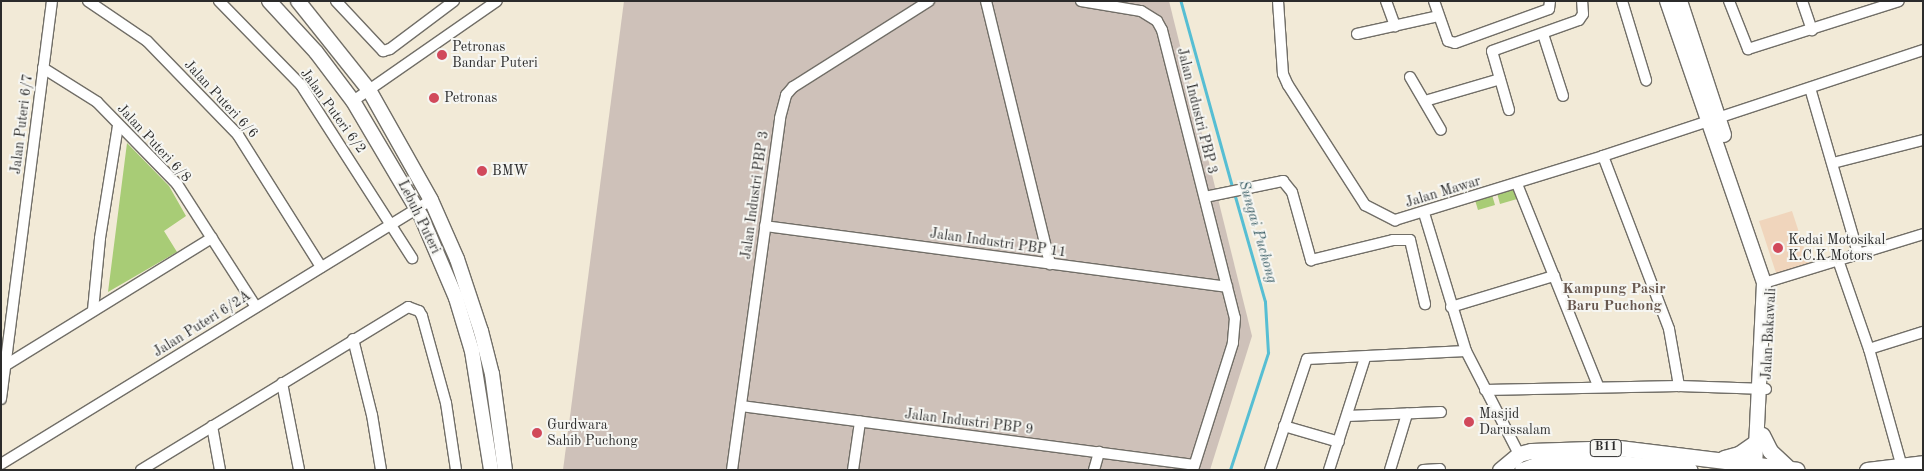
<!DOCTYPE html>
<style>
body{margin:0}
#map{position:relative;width:1924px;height:471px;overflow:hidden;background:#f2ead7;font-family:"Old Standard TT",serif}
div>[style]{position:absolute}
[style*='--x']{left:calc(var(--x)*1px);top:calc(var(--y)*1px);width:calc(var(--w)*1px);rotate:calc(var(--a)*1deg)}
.built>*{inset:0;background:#f0d5bc}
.industrial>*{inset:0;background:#cec1b9}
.green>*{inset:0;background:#a8cc76}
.stream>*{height:2.5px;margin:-1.25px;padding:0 1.25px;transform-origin:1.25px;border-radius:1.25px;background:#56bed3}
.roads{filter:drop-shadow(1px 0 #716e67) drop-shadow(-1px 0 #716e67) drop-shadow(0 1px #716e67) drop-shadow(0 -1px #716e67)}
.minor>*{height:10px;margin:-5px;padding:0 5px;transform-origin:5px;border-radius:5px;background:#fff}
.secondary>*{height:14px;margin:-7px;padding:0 7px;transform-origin:7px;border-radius:7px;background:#fff}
.primary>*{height:15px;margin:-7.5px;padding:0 7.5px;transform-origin:7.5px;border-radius:7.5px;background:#fff}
.dots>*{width:14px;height:14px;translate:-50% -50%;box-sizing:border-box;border:2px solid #f6f6f2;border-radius:50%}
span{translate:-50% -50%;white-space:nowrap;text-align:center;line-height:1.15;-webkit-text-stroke:4px #f6f6f2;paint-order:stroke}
.shield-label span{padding:1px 4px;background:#f6f6f2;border:1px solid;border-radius:4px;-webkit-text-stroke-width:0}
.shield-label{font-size:12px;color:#2b2b2b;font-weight:700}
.poi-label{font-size:14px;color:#2b2b2b}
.left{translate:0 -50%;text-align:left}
.street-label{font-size:14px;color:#2b2b2b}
.water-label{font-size:15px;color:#3a5e66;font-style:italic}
.neighbourhood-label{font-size:15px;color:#67574e;font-weight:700}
.frame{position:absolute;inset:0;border:2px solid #2b2b2b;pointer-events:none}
</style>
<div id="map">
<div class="built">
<div style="clip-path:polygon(1792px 211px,1810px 266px,1777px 276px,1759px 221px)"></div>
</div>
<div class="industrial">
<div style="clip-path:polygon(624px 1px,1169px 1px,1252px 336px,1210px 470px,563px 470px)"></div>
</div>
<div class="green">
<div style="clip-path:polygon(127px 143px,169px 186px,186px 216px,164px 231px,177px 252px,108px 292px)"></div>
<div style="clip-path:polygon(1514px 189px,1517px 199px,1500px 204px,1497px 193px)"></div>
<div style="clip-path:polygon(1492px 195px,1495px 205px,1478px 210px,1475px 200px)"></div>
</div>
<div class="stream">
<div style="--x:1181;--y:1;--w:194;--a:74.5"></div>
<div style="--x:1230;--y:470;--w:123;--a:-72"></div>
<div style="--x:1268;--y:353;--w:51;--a:-93.4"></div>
<div style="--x:1265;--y:302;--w:113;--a:-105.9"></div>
</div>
<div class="roads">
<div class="minor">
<div style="--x:88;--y:1;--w:71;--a:34.1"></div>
<div style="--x:147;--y:41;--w:131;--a:45.9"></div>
<div style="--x:238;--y:135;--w:156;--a:57.8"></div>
<div style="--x:219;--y:1;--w:117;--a:45.7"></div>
<div style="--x:301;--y:85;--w:206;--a:57.3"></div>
<div style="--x:336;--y:1;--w:69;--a:46.8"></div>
<div style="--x:383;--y:51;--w:7;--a:-16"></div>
<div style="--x:390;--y:49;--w:80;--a:-36.9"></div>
<div style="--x:986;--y:1;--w:271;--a:76.3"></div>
<div style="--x:1081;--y:1;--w:61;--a:9.5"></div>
<div style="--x:1141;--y:11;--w:19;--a:32"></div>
<div style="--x:1157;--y:21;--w:10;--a:61"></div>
<div style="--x:1162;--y:30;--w:297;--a:75.8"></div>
<div style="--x:1235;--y:318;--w:25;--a:95"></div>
<div style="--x:1233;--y:343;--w:133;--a:107.5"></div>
<div style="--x:1278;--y:1;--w:73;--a:86.1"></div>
<div style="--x:1283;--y:74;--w:12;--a:66"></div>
<div style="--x:1288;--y:85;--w:143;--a:57.3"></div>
<div style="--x:1365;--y:205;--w:34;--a:27"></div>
<div style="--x:1395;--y:220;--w:218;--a:-17.1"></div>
<div style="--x:1603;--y:156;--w:337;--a:-18.3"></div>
<div style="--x:1386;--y:1;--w:27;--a:70"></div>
<div style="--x:1434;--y:1;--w:42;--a:70.7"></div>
<div style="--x:1448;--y:41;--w:7;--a:16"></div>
<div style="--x:1455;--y:43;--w:100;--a:-19.9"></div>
<div style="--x:1549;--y:9;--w:8;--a:-83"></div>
<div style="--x:1622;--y:1;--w:83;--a:73.1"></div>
<div style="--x:1729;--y:1;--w:52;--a:68.4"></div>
<div style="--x:1748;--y:49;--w:158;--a:-17.6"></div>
<div style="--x:1802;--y:1;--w:31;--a:71"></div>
<div style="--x:1357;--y:34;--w:83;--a:-12.5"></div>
<div style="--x:1543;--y:34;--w:65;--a:72.1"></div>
<div style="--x:43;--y:68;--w:64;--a:32.2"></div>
<div style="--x:97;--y:102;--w:115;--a:45.7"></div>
<div style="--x:177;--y:184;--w:146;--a:57.3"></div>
<div style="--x:1410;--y:77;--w:61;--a:59.7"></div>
<div style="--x:1810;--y:88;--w:172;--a:73.8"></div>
<div style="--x:353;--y:101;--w:175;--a:-34.8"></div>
<div style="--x:1425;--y:101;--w:78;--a:-16.3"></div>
<div style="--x:1509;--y:110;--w:61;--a:-106.1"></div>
<div style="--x:1492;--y:51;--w:92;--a:-19.6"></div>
<div style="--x:1579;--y:20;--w:7;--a:-56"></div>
<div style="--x:1583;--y:14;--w:13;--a:-94"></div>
<div style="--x:1603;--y:156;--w:185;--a:69.1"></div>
<div style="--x:1669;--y:329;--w:58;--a:80"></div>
<div style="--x:1833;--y:163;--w:93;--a:-14.3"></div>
<div style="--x:1517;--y:184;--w:218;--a:68.1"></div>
<div style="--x:1205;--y:197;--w:80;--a:-11.6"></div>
<div style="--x:1283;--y:181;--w:14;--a:51"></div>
<div style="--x:1292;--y:192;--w:71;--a:74.4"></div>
<div style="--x:1311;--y:260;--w:84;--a:-13.7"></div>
<div style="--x:1393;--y:240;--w:17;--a:0"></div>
<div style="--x:1410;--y:240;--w:66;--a:76.8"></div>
<div style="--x:1424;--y:213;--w:144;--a:73.1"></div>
<div style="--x:1466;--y:351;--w:116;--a:62.8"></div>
<div style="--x:765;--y:226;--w:466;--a:7.5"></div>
<div style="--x:1838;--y:260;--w:94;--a:70.8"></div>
<div style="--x:1869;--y:349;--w:123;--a:74.4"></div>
<div style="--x:1764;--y:283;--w:166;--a:-17.1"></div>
<div style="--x:1451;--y:307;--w:108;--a:-16.8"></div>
<div style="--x:93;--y:310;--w:72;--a:-84.4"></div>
<div style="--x:100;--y:238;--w:113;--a:-80.9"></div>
<div style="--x:353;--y:339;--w:78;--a:76"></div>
<div style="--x:372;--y:415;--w:56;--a:80.7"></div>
<div style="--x:1869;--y:349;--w:57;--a:-17.5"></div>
<div style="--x:6;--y:365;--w:242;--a:-31.7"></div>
<div style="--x:282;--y:383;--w:89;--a:78.9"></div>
<div style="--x:1485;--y:390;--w:194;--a:-1.2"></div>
<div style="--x:1679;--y:386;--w:87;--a:2"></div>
<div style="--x:1;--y:399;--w:401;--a:-82.7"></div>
<div style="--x:741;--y:406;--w:457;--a:7.4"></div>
<div style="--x:1347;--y:416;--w:94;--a:-2.4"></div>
<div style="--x:212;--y:426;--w:45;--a:79.7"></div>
<div style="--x:1284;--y:426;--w:57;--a:16.2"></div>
<div style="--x:1;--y:464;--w:505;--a:-31.55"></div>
<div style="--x:141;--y:470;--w:313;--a:-31.4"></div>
<div style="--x:408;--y:307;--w:12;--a:20"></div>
<div style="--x:419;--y:311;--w:6;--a:59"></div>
<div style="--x:422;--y:316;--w:90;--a:74.6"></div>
<div style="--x:446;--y:403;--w:68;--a:81.5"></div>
<div style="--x:732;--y:470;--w:355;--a:-82.2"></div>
<div style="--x:780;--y:118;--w:24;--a:-75"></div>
<div style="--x:786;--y:95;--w:11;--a:-49"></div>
<div style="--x:793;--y:87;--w:161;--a:-32.3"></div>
<div style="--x:853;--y:470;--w:49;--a:-81.7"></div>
<div style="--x:1094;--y:470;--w:19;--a:-74"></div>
<div style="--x:1270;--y:470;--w:117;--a:-71.6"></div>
<div style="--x:1307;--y:359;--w:159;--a:-2.9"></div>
<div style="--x:1329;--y:470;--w:118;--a:-72.2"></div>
<div style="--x:1390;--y:470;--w:59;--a:-73.1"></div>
<div style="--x:1423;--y:470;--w:17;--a:-3"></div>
</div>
<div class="secondary">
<div style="--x:269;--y:1;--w:69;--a:47.3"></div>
<div style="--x:316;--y:52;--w:61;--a:52.9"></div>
<div style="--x:353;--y:101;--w:134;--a:59.4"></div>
<div style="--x:421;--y:216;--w:89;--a:66.9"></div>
<div style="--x:456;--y:298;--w:55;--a:73.2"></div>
<div style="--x:472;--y:351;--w:121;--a:80.9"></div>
<div style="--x:298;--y:1;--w:114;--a:51.4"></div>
<div style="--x:369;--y:90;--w:126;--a:60.6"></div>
<div style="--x:431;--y:200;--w:64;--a:66.2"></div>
<div style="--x:457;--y:259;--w:76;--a:71.6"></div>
<div style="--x:481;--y:331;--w:44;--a:75.7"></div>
<div style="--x:492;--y:374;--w:97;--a:82.3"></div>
<div style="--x:1667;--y:1;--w:298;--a:71"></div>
<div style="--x:1764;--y:283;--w:187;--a:92.8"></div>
<div style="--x:1680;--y:1;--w:141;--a:71.8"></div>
</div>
<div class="primary">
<div style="--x:1762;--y:435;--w:18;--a:63"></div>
<div style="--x:1770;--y:451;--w:26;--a:43"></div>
<div style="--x:1724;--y:458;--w:16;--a:-15"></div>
<div style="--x:1739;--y:454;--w:21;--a:-35"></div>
<div style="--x:1500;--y:470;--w:25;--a:-40"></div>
<div style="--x:1519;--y:454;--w:12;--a:-14"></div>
<div style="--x:1531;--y:451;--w:88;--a:-2"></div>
<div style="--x:1619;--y:448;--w:179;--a:7"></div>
<div style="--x:1522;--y:470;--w:15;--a:-20"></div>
<div style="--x:1536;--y:465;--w:73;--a:-2.4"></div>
<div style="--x:1609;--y:462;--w:81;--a:5.6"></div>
<div style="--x:1867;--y:470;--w:56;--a:-7.1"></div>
</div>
</div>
<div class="dots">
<div style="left:442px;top:55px;background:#d1495b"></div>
<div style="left:434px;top:98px;background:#d1495b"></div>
<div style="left:482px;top:171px;background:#d1495b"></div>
<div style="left:1778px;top:248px;background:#d1495b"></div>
<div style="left:1469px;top:422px;background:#d1495b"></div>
<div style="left:537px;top:433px;background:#d1495b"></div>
</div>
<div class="shield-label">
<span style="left:1606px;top:448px">B11</span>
</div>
<div class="poi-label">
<span class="left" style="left:452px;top:55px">Petronas<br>Bandar Puteri</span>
<span class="left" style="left:444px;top:98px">Petronas</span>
<span class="left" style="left:492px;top:171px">BMW</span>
<span class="left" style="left:1788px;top:248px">Kedai Motosikal<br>K.C.K Motors</span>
<span class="left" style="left:1479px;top:422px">Masjid<br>Darussalam</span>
<span class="left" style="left:547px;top:433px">Gurdwara<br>Sahib Puchong</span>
</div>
<div class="street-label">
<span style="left:221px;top:99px;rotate:47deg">Jalan Puteri 6/6</span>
<span style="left:333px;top:111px;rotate:54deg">Jalan Puteri 6/2</span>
<span style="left:1197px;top:111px;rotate:76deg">Jalan Industri PBP 3</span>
<span style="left:22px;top:124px;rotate:-83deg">Jalan Puteri 6/7</span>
<span style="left:154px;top:143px;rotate:47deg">Jalan Puteri 6/8</span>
<span style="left:1443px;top:192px;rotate:-17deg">Jalan Mawar</span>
<span style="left:755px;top:195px;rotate:-82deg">Jalan Industri PBP 3</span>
<span style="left:419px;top:217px;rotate:64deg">Lebuh Puteri</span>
<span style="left:998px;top:243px;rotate:8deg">Jalan Industri PBP 11</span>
<span style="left:202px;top:324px;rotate:-32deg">Jalan Puteri 6/2A</span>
<span style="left:1769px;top:334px;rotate:-87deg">Jalan Bakawali</span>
<span style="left:969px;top:422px;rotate:7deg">Jalan Industri PBP 9</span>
</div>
<div class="water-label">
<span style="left:1257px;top:232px;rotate:74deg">Sungai Puchong</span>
</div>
<div class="neighbourhood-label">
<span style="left:1614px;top:298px">Kampung Pasir<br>Baru Puchong</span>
</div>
<div class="frame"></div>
</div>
